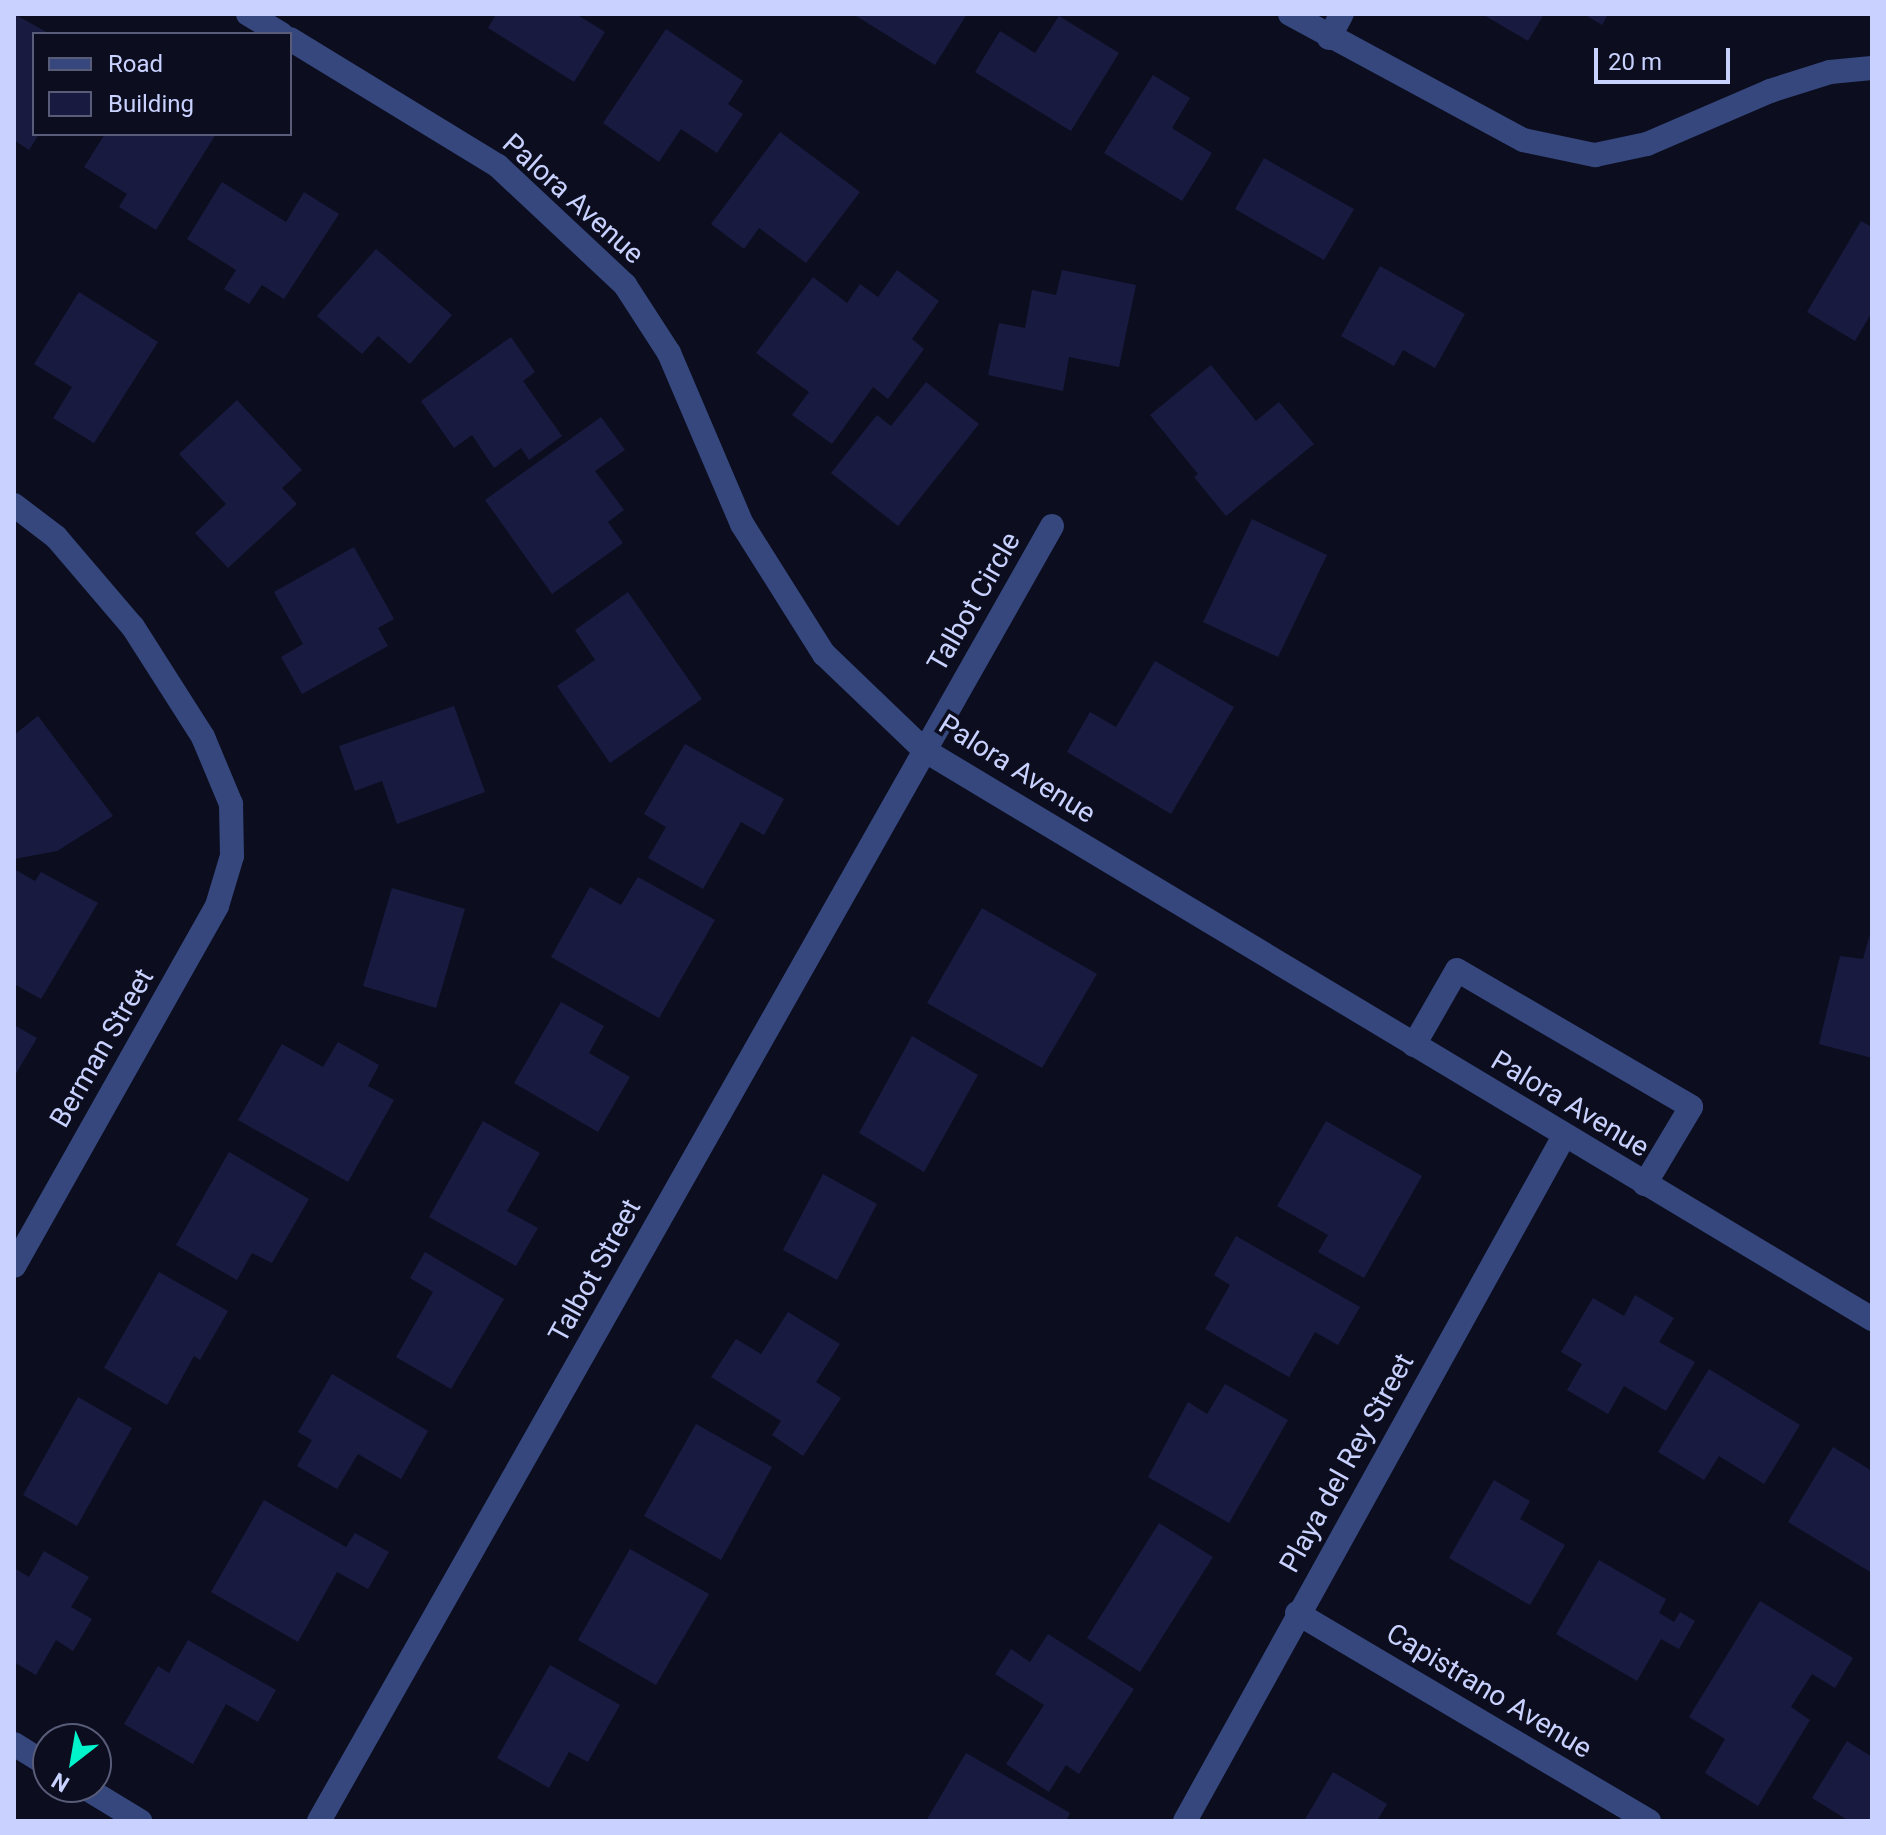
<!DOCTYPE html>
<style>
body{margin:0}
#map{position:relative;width:1886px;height:1835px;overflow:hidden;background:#0c0e1f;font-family:Roboto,sans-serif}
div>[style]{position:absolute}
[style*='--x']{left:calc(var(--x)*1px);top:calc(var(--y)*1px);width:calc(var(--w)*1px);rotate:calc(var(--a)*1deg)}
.building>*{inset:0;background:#181a40}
.minor>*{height:24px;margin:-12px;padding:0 12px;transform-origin:12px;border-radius:12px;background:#36477e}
span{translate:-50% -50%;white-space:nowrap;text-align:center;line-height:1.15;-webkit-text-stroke:7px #0c0e1f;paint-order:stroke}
.street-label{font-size:28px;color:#c9d2ff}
.frame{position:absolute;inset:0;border:16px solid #c9d2ff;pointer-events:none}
.legend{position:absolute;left:32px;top:32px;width:260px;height:104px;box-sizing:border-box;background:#0c0e1f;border:2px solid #585c79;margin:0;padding:10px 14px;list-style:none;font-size:24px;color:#c9d2ff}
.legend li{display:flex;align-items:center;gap:16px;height:40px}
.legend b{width:40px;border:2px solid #585c79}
.north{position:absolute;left:32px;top:1723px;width:80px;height:80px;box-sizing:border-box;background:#0c0e1f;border:2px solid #585c79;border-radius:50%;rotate:211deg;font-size:22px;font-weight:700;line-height:32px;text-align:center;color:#c9d2ff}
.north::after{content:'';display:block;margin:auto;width:28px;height:36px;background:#00f4cb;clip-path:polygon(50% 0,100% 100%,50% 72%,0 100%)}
.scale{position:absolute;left:1594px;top:48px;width:136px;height:36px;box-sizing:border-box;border:4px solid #c9d2ff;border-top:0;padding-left:10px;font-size:24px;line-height:28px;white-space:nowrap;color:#c9d2ff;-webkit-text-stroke:6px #0c0e1f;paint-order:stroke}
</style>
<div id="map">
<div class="building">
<div style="clip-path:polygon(14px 14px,50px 34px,34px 34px,34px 134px,39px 134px,29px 150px,14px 140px)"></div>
<div style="clip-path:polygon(496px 14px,576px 14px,605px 32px,574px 82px,488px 28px)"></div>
<div style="clip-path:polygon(853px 14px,967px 14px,935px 65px)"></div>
<div style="clip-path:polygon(1482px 14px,1544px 14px,1528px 41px)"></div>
<div style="clip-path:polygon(1584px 14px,1608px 14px,1602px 25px)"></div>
<div style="clip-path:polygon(1059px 16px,1119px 53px,1071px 131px,975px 72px,1000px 31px,1035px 53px)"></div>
<div style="clip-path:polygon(666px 29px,743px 81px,728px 104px,743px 114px,717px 153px,681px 129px,659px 162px,603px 123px)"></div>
<div style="clip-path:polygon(1153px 75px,1190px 98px,1172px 128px,1212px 153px,1182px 201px,1104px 153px)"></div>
<div style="clip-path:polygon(780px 132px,860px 192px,806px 263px,759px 228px,744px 249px,711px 224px)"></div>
<div style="clip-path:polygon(105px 134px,216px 134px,156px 230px,119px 207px,127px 194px,84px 167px)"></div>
<div style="clip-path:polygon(1264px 158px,1354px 209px,1324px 260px,1235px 209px)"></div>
<div style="clip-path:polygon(222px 182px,286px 222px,304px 192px,339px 214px,284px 299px,262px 285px,249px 304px,224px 289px,236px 270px,187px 239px)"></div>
<div style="clip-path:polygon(1861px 221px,1872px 227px,1872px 312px,1855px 341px,1807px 312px)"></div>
<div style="clip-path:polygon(376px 249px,452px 315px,410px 364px,378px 336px,362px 354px,317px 316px)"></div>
<div style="clip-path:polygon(1380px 266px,1465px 314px,1435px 368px,1403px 350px,1394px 366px,1341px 336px)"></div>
<div style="clip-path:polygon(897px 270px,939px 301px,912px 339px,924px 349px,888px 399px,873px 387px,832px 444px,792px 415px,809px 392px,756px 353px,813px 277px,847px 303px,860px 284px,878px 297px)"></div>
<div style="clip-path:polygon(1062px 270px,1136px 285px,1119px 367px,1069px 357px,1063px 391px,988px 375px,999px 323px,1025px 328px,1032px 290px,1056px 295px)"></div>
<div style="clip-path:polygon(79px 292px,158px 342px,94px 443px,53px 418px,72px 387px,34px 364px)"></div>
<div style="clip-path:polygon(511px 337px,535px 372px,523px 381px,562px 436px,529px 460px,521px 448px,494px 468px,472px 435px,454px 448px,421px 401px)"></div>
<div style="clip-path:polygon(1211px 365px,1256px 421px,1279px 402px,1314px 444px,1226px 516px,1194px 477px,1198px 474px,1150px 415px)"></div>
<div style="clip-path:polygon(926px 382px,979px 424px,898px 526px,831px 473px,877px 415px,891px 426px)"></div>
<div style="clip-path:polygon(237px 400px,302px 470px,282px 488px,297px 504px,228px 568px,195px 533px,226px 504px,179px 454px)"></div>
<div style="clip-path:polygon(601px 417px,625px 450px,595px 471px,624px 510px,608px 522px,623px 543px,552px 594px,485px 500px)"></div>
<div style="clip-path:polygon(1252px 519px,1327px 555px,1278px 657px,1203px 622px)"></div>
<div style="clip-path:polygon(354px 547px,394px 619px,378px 628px,388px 646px,302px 694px,281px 657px,303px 644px,274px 592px)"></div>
<div style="clip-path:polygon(628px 592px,702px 699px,610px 763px,557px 686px,595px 660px,575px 630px)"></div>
<div style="clip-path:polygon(1155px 661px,1234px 707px,1171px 814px,1067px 752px,1090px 712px,1116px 727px)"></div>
<div style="clip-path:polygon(454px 706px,485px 792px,397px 824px,382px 781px,355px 791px,339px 746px)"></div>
<div style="clip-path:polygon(38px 716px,113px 816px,57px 851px,14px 859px,14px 735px)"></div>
<div style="clip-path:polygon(685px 744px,784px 799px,764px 835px,741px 822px,703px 889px,648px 858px,666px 827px,644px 814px)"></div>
<div style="clip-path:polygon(14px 869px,35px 881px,41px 872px,98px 903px,41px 999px,14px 984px)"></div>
<div style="clip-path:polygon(638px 877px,715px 920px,659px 1018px,551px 957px,590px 887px,621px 905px)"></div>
<div style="clip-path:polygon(392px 888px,465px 909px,436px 1008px,363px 986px)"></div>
<div style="clip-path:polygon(982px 908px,1097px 974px,1042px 1068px,927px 1003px)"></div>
<div style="clip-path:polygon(1872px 927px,1872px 1058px,1819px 1044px,1840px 956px,1863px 959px)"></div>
<div style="clip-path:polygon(561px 1002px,604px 1026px,589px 1053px,630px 1077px,598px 1132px,514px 1083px)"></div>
<div style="clip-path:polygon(14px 1025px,37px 1038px,14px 1077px)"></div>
<div style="clip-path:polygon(912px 1036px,978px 1075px,924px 1172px,859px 1133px)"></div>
<div style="clip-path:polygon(338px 1042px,379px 1065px,368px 1086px,394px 1100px,348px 1182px,238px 1120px,282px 1044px,323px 1067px)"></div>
<div style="clip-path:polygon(483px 1121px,540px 1153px,507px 1211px,538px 1228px,516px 1266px,429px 1217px)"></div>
<div style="clip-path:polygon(1326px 1121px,1422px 1176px,1364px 1278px,1318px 1252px,1328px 1235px,1277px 1206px)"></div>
<div style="clip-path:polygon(229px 1152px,309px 1199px,272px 1263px,252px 1253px,237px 1280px,176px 1245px)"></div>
<div style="clip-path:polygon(823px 1174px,877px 1204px,837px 1280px,783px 1250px)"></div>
<div style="clip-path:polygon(1236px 1236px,1360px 1307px,1338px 1345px,1315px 1332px,1289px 1377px,1205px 1329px,1230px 1285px,1214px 1275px)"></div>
<div style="clip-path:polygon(425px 1252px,504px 1299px,451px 1389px,396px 1357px,433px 1292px,410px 1278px)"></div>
<div style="clip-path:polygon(159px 1272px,228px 1311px,200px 1360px,194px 1356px,167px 1405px,104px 1368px)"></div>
<div style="clip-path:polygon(1635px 1295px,1674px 1318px,1659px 1342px,1695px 1362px,1666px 1411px,1624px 1386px,1608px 1414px,1567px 1390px,1582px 1364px,1561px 1352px,1593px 1298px,1624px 1316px)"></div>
<div style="clip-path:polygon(788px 1312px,840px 1344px,816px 1382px,841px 1398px,803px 1456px,772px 1435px,781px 1421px,711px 1377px,736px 1339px,761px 1354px)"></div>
<div style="clip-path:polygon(1709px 1369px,1800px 1425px,1764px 1484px,1719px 1456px,1704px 1480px,1658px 1452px)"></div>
<div style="clip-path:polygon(332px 1374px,428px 1431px,401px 1479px,358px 1454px,337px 1489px,297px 1466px,312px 1440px,298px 1432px)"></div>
<div style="clip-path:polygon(1225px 1384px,1288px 1420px,1229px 1523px,1148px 1477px,1188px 1402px,1207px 1414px)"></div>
<div style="clip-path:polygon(78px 1397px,132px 1428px,77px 1526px,23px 1495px)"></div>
<div style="clip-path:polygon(696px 1424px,772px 1467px,721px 1560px,644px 1516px)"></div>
<div style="clip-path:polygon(1833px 1447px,1872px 1471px,1872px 1573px,1788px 1522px)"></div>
<div style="clip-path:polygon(1494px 1480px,1530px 1501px,1520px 1519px,1565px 1545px,1530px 1605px,1449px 1558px)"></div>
<div style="clip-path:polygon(264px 1500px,346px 1547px,355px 1533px,389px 1552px,368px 1589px,337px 1572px,298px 1642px,211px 1592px)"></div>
<div style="clip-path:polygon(1159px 1523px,1213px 1557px,1140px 1672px,1087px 1638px)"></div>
<div style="clip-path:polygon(630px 1549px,709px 1594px,656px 1685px,578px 1640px)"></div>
<div style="clip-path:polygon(44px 1551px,89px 1577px,71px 1607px,92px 1619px,73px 1651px,56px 1640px,36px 1675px,14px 1662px,14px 1568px,29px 1577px)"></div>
<div style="clip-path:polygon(1599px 1560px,1666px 1599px,1659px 1613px,1674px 1622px,1680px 1612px,1695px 1621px,1679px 1649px,1661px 1639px,1637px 1681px,1556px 1634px)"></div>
<div style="clip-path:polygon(1760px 1601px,1853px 1658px,1835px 1688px,1812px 1674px,1791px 1707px,1810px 1720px,1758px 1806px,1705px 1773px,1725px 1739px,1689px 1717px)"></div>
<div style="clip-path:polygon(1048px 1634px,1134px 1689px,1079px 1774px,1066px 1765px,1049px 1792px,1006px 1764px,1044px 1705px,995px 1674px,1011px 1649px,1030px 1662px)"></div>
<div style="clip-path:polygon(188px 1640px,276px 1690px,258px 1722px,226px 1704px,193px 1764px,124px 1724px,158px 1666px,169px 1673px)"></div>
<div style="clip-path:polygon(550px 1665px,620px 1705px,588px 1762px,569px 1752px,549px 1788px,497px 1758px)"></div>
<div style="clip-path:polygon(1847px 1741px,1872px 1757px,1872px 1821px,1849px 1821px,1812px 1798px)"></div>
<div style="clip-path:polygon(966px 1753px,1070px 1813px,1066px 1821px,926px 1821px)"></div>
<div style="clip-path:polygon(1333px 1772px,1387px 1804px,1377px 1821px,1304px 1821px)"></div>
</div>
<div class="minor">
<div style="--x:248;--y:14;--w:39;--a:31"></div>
<div style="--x:1290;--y:14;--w:265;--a:28.4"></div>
<div style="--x:1523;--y:140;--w:74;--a:11.8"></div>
<div style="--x:1595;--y:155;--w:53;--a:-11.9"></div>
<div style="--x:1647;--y:144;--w:134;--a:-23.3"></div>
<div style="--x:1770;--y:91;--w:63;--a:-17.6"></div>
<div style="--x:1830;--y:72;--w:42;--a:-5.4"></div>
<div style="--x:1329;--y:38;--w:27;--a:-62"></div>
<div style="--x:290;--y:39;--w:244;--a:31.4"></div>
<div style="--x:498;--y:166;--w:174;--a:43.1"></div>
<div style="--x:625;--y:285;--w:81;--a:57.1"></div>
<div style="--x:669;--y:353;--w:186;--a:66.9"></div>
<div style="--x:742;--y:524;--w:154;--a:57.8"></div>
<div style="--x:824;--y:654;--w:139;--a:43.8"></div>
<div style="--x:924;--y:750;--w:1106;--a:30.97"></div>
<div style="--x:14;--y:505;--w:53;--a:37.3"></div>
<div style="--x:56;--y:537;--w:118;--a:49.5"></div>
<div style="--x:133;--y:627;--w:130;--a:57.5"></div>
<div style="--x:203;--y:737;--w:73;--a:67.3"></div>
<div style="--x:231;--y:804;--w:52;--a:88.9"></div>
<div style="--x:232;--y:856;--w:52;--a:106.7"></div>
<div style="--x:217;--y:906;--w:413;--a:119.4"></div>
<div style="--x:1414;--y:1045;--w:86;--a:-60.2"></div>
<div style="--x:1457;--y:970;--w:271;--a:30.3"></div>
<div style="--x:1691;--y:1107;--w:90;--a:120.9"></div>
<div style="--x:1297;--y:1613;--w:409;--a:30.6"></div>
<div style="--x:14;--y:1744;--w:40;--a:32"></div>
<div style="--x:84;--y:1787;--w:66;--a:31.3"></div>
<div style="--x:319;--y:1821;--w:1488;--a:-60.49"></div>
<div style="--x:1185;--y:1821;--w:783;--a:-61.04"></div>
</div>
<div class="street-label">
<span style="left:573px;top:199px;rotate:42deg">Palora Avenue</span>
<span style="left:974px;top:602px;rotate:-60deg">Talbot Circle</span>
<span style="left:1017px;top:769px;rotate:32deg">Palora Avenue</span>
<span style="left:102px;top:1048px;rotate:-60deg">Berman Street</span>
<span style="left:1570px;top:1104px;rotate:31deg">Palora Avenue</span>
<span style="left:595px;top:1271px;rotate:-61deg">Talbot Street</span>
<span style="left:1347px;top:1463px;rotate:-61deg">Playa del Rey Street</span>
<span style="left:1489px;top:1691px;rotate:31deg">Capistrano Avenue</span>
</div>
<div class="frame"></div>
<ul class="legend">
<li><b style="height:10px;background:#36477e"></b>Road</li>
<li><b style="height:22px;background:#181a40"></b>Building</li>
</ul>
<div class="north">N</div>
<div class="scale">20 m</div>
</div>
